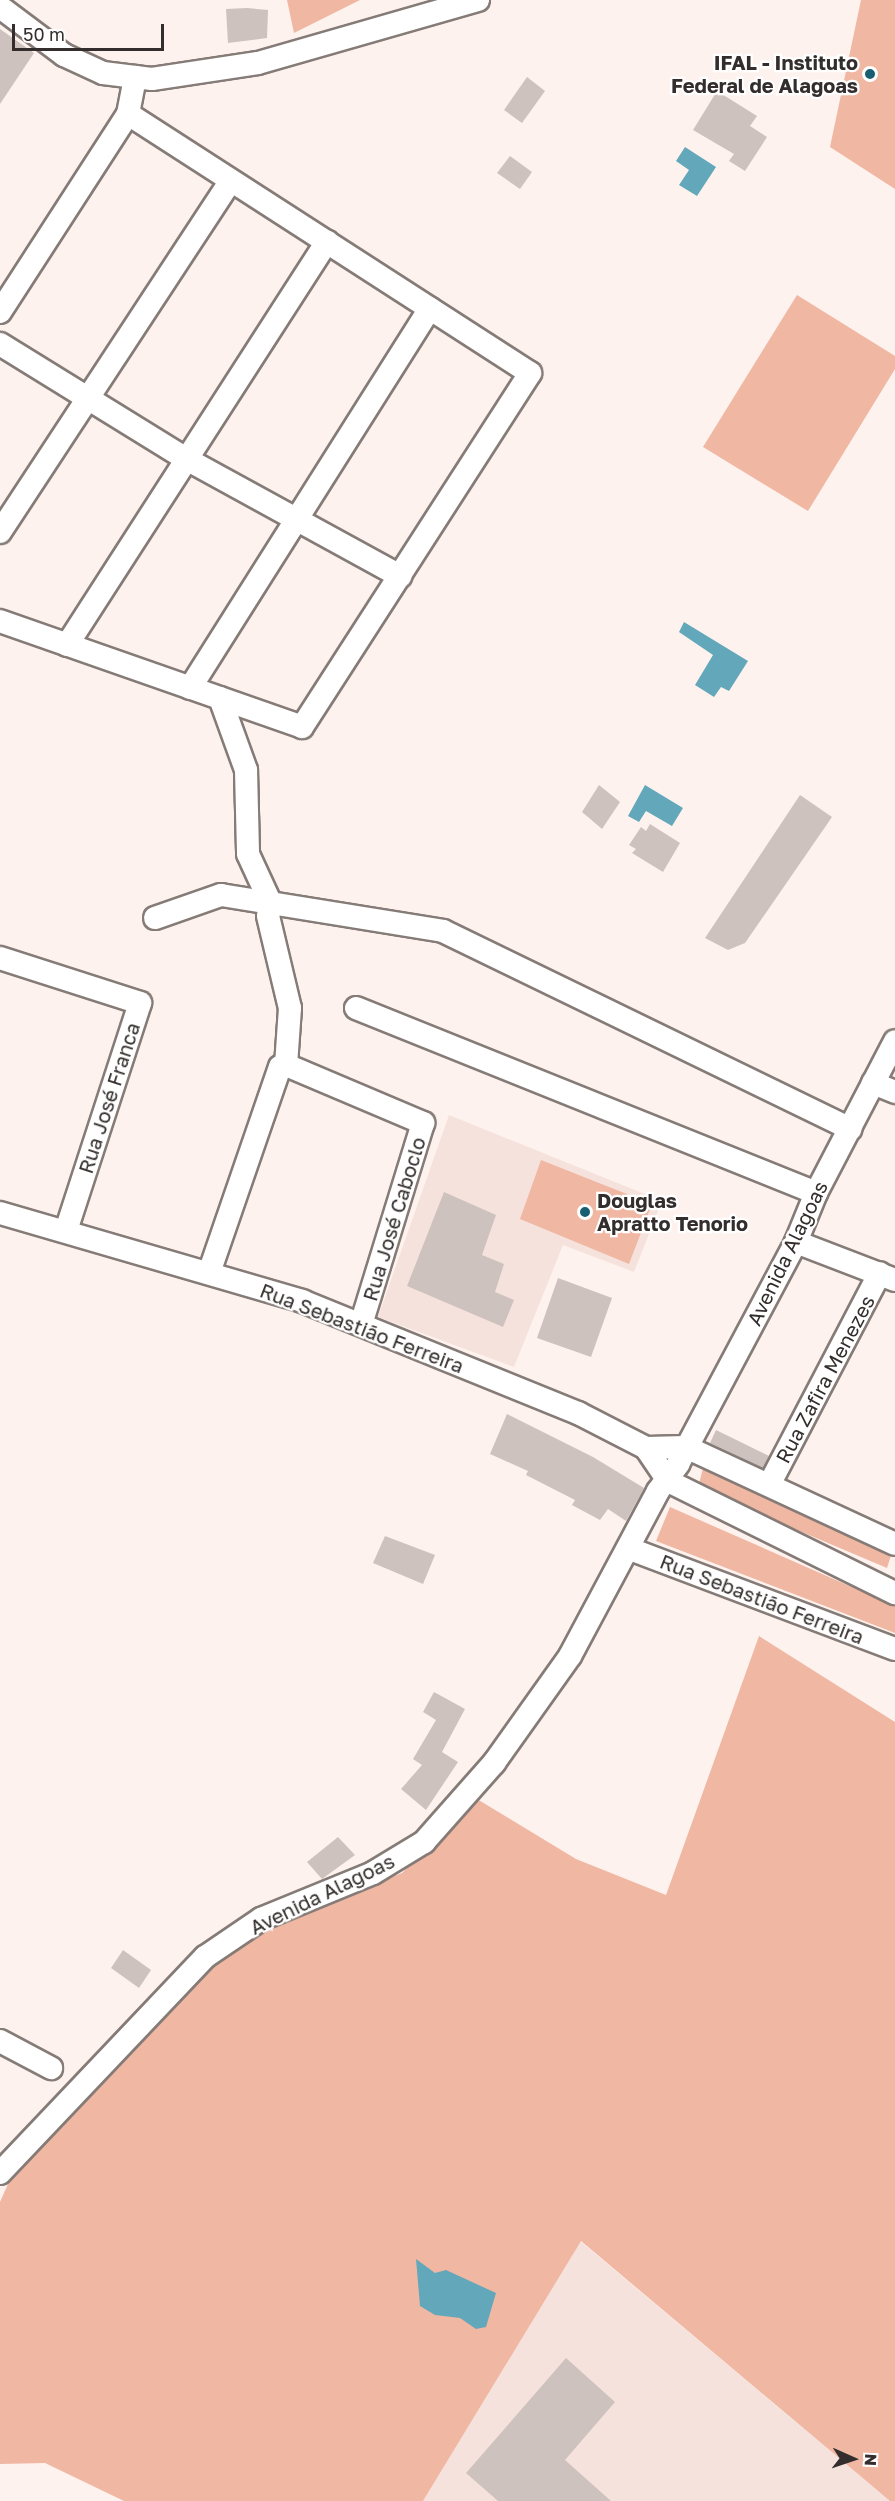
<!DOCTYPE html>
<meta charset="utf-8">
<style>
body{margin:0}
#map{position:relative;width:895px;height:2501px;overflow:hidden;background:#fef2ee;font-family:"Golos Text",sans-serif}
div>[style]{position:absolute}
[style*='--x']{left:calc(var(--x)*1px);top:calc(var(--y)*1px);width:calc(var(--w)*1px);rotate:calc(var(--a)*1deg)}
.built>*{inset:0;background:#f6e2dc}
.green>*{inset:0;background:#f0b7a3}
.water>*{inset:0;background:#63a7ba}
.building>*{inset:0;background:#cec2be}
.roads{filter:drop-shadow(2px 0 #857b77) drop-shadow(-2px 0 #857b77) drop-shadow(0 2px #857b77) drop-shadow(0 -2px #857b77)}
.minor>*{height:22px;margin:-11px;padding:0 11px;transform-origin:11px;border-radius:11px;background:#fff}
.dots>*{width:16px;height:16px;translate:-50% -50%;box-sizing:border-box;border:3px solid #fff;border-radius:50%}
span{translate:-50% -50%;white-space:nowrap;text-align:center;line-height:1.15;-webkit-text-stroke:4.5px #fff;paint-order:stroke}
.poi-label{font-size:20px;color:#332e2d;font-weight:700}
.right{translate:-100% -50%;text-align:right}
.left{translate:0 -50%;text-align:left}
.street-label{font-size:20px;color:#332e2d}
.north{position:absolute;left:823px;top:2429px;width:60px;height:60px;-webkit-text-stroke:4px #fff;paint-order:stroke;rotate:93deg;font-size:16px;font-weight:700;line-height:24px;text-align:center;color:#332e2d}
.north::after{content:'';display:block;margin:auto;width:21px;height:27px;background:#332e2d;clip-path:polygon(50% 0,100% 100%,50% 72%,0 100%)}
.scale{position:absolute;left:12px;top:24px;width:152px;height:27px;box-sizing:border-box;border:3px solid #332e2d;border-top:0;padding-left:8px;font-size:18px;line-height:21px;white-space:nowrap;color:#332e2d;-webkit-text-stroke:4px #fff;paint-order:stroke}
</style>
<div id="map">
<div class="built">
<div style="clip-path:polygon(449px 1115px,662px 1201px,634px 1272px,563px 1245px,514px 1367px,378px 1317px)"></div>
<div style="clip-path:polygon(580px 2241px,890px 2501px,423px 2501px)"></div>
</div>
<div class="green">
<div style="clip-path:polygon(287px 0,360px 0,294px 33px)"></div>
<div style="clip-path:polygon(861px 0,895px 0,895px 189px,830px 147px)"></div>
<div style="clip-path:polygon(797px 295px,895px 356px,895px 369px,808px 511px,703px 447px)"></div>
<div style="clip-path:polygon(541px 1160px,652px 1204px,629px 1264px,520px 1219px)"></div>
<div style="clip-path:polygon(703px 1468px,893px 1549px,887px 1568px,698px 1488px)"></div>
<div style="clip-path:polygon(670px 1507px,895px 1606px,895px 1633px,656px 1541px)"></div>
<div style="clip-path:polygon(759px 1636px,895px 1722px,895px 2501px,890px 2501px,581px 2241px,423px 2501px,124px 2501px,45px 2463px,0 2464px,0 2202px,8px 2184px,211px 1964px,270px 1927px,402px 1873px,477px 1799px,576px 1859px,666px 1895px)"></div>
</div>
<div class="water">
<div style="clip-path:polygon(685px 147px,716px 167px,697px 196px,679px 185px,689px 170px,676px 161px)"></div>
<div style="clip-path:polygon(684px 622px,748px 661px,729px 691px,721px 687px,714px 697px,695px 685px,713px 655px,679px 632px)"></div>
<div style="clip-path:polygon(645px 785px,683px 808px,672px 826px,646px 811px,639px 822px,628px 816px)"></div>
<div style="clip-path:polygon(416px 2259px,435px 2273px,446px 2270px,496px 2293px,486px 2327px,476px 2329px,460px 2318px,435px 2315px,420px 2306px)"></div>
</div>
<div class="building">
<div style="clip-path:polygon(247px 8px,268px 10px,267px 38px,228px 43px,226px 9px)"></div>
<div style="clip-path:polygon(0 29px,34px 53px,0 104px)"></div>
<div style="clip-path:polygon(527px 77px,545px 91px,522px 123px,504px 110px)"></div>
<div style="clip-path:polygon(717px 91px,757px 116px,750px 126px,767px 137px,745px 171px,729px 161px,734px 154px,693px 130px)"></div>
<div style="clip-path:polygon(510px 156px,532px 172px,520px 189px,497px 173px)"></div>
<div style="clip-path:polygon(599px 785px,620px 802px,602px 829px,582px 812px)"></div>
<div style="clip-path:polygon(800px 795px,832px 817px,745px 943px,728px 950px,705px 938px)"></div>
<div style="clip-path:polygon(650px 824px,680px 843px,663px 872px,632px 853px,636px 849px,629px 845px,641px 827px,646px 831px)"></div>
<div style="clip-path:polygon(444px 1192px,496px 1215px,482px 1255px,504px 1264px,495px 1292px,514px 1300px,503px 1327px,407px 1286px)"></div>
<div style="clip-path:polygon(558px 1278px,612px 1298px,591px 1357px,537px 1338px)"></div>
<div style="clip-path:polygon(507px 1414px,593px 1457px,644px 1488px,626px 1521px,608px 1509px,600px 1520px,572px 1505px,575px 1500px,526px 1475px,528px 1471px,490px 1454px)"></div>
<div style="clip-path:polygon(716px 1430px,769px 1456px,763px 1468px,710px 1443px)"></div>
<div style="clip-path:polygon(385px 1536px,435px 1555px,423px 1584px,373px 1563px)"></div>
<div style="clip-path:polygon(434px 1692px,465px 1709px,442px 1752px,458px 1762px,426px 1810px,401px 1789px,422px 1765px,413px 1759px,436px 1720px,423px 1712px)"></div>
<div style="clip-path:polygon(338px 1837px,355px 1855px,322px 1879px,307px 1862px)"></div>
<div style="clip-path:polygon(123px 1950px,151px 1970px,139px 1988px,111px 1968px)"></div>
<div style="clip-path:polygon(566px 2358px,615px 2402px,565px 2460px,611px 2501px,498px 2501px,466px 2473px)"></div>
</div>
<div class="roads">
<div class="minor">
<div style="--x:0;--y:7;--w:80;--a:36.9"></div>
<div style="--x:64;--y:55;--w:43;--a:24.8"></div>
<div style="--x:103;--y:73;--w:49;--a:7"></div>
<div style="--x:152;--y:79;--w:107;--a:-8.6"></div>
<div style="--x:258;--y:63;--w:229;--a:-16"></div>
<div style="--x:0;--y:312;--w:236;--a:-57.1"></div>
<div style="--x:128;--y:114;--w:38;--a:-79"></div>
<div style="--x:0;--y:344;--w:221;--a:31.7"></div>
<div style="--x:188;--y:460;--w:242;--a:28.7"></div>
<div style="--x:0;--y:532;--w:420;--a:-56.7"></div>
<div style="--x:0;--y:621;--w:320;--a:19.3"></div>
<div style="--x:302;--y:727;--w:421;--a:-57.2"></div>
<div style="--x:530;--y:373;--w:478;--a:-147.2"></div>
<div style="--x:67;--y:645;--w:480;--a:-57.2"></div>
<div style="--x:190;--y:688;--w:449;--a:-57.7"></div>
<div style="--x:220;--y:698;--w:77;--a:70.1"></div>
<div style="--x:246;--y:770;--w:84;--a:88.6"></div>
<div style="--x:248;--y:854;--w:55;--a:65.3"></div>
<div style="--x:271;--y:904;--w:12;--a:104"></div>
<div style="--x:268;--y:916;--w:95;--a:76.6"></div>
<div style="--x:290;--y:1008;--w:57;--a:94"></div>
<div style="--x:155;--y:918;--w:70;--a:-19.2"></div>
<div style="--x:221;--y:895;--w:225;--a:9.2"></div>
<div style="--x:443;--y:931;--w:453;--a:25.9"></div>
<div style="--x:0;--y:958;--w:147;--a:17.8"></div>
<div style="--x:140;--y:1003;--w:240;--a:108"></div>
<div style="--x:356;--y:1008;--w:496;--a:21.9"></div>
<div style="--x:873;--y:1083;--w:24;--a:22"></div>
<div style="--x:0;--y:1213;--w:315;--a:16.2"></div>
<div style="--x:302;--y:1301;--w:298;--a:22.1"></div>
<div style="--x:578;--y:1413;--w:76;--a:27.2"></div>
<div style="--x:646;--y:1448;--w:40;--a:-1.4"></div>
<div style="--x:686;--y:1447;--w:230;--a:24.9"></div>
<div style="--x:796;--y:1242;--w:106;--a:21"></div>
<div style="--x:209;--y:1273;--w:218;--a:-71"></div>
<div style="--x:280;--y:1067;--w:6;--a:-18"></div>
<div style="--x:286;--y:1065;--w:149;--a:22.9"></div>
<div style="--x:423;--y:1123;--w:210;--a:107.1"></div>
<div style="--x:646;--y:1448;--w:40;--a:56"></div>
<div style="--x:668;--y:1481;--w:253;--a:26.3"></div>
<div style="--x:769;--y:1485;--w:239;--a:-62.4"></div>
<div style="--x:630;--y:1549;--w:283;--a:20.7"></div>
<div style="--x:0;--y:2041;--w:58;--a:27.9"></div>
<div style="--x:0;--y:2173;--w:298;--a:-46.5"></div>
<div style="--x:205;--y:1957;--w:68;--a:-34.2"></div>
<div style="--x:261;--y:1919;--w:121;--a:-22.3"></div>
<div style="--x:373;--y:1873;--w:60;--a:-31.3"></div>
<div style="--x:424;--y:1842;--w:106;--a:-48.5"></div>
<div style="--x:494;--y:1763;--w:131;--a:-54.6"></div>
<div style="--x:570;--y:1656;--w:187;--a:-61.9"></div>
<div style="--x:658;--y:1491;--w:34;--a:-53"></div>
<div style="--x:678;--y:1464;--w:251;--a:-62"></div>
<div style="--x:796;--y:1242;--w:53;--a:-67.8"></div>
<div style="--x:816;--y:1193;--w:171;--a:-62.5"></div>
</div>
</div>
<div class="dots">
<div style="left:870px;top:74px;background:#195f71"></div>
<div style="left:585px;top:1212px;background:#195f71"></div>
</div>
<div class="poi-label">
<span class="right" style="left:858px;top:74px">IFAL - Instituto<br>Federal de Alagoas</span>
<span class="left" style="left:597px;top:1212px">Douglas<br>Apratto Tenorio</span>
</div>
<div class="street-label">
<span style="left:109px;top:1098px;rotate:-72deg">Rua José Franca</span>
<span style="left:394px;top:1219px;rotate:-73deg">Rua José Caboclo</span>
<span style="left:787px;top:1253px;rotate:-64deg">Avenida Alagoas</span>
<span style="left:362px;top:1328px;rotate:21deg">Rua Sebastião Ferreira</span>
<span style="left:825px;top:1379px;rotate:-62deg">Rua Zafira Menezes</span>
<span style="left:762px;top:1599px;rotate:21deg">Rua Sebastião Ferreira</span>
<span style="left:322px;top:1894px;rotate:-26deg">Avenida Alagoas</span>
</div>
<div class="north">N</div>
<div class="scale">50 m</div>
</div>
